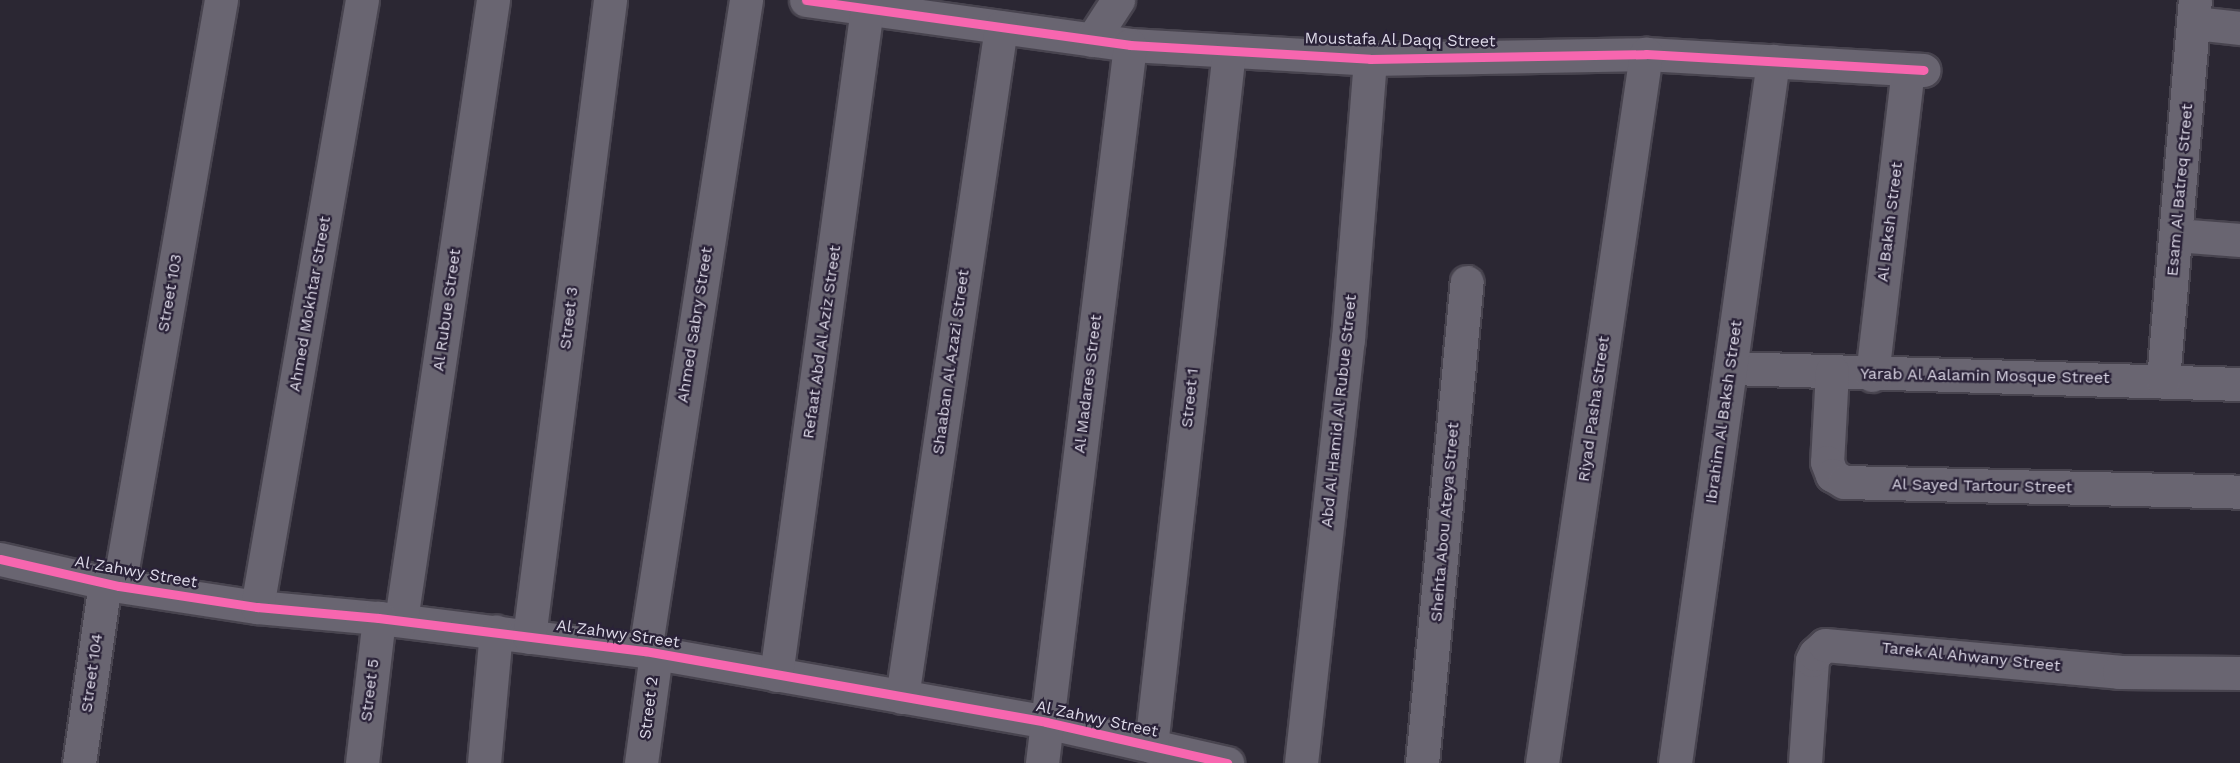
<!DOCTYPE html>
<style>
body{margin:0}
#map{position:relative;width:2240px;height:763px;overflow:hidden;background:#2b2733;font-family:"Work Sans",sans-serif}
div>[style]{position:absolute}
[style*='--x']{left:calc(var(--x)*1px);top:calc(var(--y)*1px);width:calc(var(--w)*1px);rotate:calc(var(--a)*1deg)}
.roads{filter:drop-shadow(2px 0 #48444f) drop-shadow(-2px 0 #48444f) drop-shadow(0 2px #48444f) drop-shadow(0 -2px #48444f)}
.minor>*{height:33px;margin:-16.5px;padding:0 16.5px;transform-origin:16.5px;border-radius:16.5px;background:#696571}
.cycleway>*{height:9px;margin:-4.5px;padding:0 4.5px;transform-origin:4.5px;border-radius:4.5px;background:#f766af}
span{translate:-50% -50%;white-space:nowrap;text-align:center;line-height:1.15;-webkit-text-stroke:4.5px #2a2238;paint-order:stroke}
.street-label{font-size:16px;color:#ddd9e8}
</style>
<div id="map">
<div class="roads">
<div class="minor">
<div style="--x:806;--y:0;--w:327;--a:7.9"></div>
<div style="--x:1130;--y:45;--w:240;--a:3.3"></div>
<div style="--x:1370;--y:59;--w:276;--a:-1"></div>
<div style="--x:1646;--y:54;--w:278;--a:3.3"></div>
<div style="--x:2194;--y:23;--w:46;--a:6.2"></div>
<div style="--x:1092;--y:40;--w:48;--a:-57"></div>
<div style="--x:2176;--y:235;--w:64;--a:4.5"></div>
<div style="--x:1731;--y:368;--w:509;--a:1.8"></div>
<div style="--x:1832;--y:371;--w:91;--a:93.1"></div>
<div style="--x:1827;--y:462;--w:14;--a:69"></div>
<div style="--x:1832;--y:475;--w:14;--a:30"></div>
<div style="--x:1844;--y:482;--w:396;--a:1.4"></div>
<div style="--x:1872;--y:375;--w:307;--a:-83.3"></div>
<div style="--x:2163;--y:380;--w:381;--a:-85.2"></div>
<div style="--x:0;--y:559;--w:122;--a:12.8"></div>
<div style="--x:119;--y:586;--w:140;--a:8.7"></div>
<div style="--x:257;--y:607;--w:122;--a:5.2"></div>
<div style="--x:379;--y:618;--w:268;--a:7.1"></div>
<div style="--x:645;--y:651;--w:407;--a:10"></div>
<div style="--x:1046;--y:722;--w:186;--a:12.8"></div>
<div style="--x:119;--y:586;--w:595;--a:-80.13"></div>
<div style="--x:257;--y:607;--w:616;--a:-80.19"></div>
<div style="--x:401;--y:620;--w:627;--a:-81.56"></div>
<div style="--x:529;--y:637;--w:642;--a:-82.75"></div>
<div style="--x:645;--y:651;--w:659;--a:-81.18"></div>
<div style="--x:776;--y:675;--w:673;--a:-82.23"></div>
<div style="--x:902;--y:697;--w:677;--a:-81.59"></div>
<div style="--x:1151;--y:746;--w:699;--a:-83.6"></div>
<div style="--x:79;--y:763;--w:182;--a:-81.8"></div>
<div style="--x:362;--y:763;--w:146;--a:-83.3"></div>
<div style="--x:484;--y:763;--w:132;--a:-84.8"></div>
<div style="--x:641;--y:763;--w:111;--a:-82.2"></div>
<div style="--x:1042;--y:763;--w:723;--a:-83.01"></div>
<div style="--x:1301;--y:763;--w:427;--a:-83.7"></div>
<div style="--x:1348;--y:339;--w:281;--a:-85.5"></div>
<div style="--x:1422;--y:763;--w:483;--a:-84.7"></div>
<div style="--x:1542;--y:763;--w:717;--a:-81.66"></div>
<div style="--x:1675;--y:763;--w:709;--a:-82.05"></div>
<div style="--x:1805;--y:763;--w:103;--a:-86.1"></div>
<div style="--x:1812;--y:660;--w:7;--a:-63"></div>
<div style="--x:1815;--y:654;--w:13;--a:-42"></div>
<div style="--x:1825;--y:645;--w:295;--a:5.2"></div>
<div style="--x:2119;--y:672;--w:121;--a:0.5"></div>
</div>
</div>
<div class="cycleway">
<div style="--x:806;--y:0;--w:327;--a:7.9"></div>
<div style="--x:1130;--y:45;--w:240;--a:3.3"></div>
<div style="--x:1370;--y:59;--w:276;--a:-1"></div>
<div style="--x:1646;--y:54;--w:278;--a:3.3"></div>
<div style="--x:0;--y:559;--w:122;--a:12.8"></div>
<div style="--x:119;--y:586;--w:140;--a:8.7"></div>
<div style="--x:257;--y:607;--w:122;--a:5.2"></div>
<div style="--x:379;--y:618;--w:268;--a:7.1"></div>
<div style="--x:645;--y:651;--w:407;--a:10"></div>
<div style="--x:1046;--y:722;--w:186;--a:12.8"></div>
</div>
<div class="street-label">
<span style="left:1400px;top:40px;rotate:1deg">Moustafa Al Daqq Street</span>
<span style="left:2180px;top:190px;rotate:-85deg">Esam Al Batreq Street</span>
<span style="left:1890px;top:222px;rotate:-83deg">Al Baksh Street</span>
<span style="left:170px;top:293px;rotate:-80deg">Street 103</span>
<span style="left:310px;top:304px;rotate:-80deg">Ahmed Mokhtar Street</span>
<span style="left:447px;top:310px;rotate:-82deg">Al Rubue Street</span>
<span style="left:569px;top:318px;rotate:-83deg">Street 3</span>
<span style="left:695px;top:325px;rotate:-81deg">Ahmed Sabry Street</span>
<span style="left:822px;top:342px;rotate:-82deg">Refaat Abd Al Aziz Street</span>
<span style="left:951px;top:362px;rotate:-82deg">Shaaban Al Azazi Street</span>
<span style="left:1985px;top:376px;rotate:1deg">Yarab Al Aalamin Mosque Street</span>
<span style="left:1088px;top:384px;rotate:-83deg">Al Madares Street</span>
<span style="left:1190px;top:398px;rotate:-84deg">Street 1</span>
<span style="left:1594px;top:409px;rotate:-82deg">Riyad Pasha Street</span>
<span style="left:1339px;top:411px;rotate:-84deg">Abd Al Hamid Al Rubue Street</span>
<span style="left:1724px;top:412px;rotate:-82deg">Ibrahim Al Baksh Street</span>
<span style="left:1982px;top:486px;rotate:1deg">Al Sayed Tartour Street</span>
<span style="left:1445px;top:522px;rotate:-85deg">Shehta Abou Ateya Street</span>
<span style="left:136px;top:572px;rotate:10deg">Al Zahwy Street</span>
<span style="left:618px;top:634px;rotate:8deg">Al Zahwy Street</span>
<span style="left:1971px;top:657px;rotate:6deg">Tarek Al Ahwany Street</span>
<span style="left:92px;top:673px;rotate:-82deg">Street 104</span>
<span style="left:370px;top:690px;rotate:-83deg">Street 5</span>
<span style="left:649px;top:708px;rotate:-83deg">Street 2</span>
<span style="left:1097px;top:719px;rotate:12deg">Al Zahwy Street</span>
</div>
</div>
